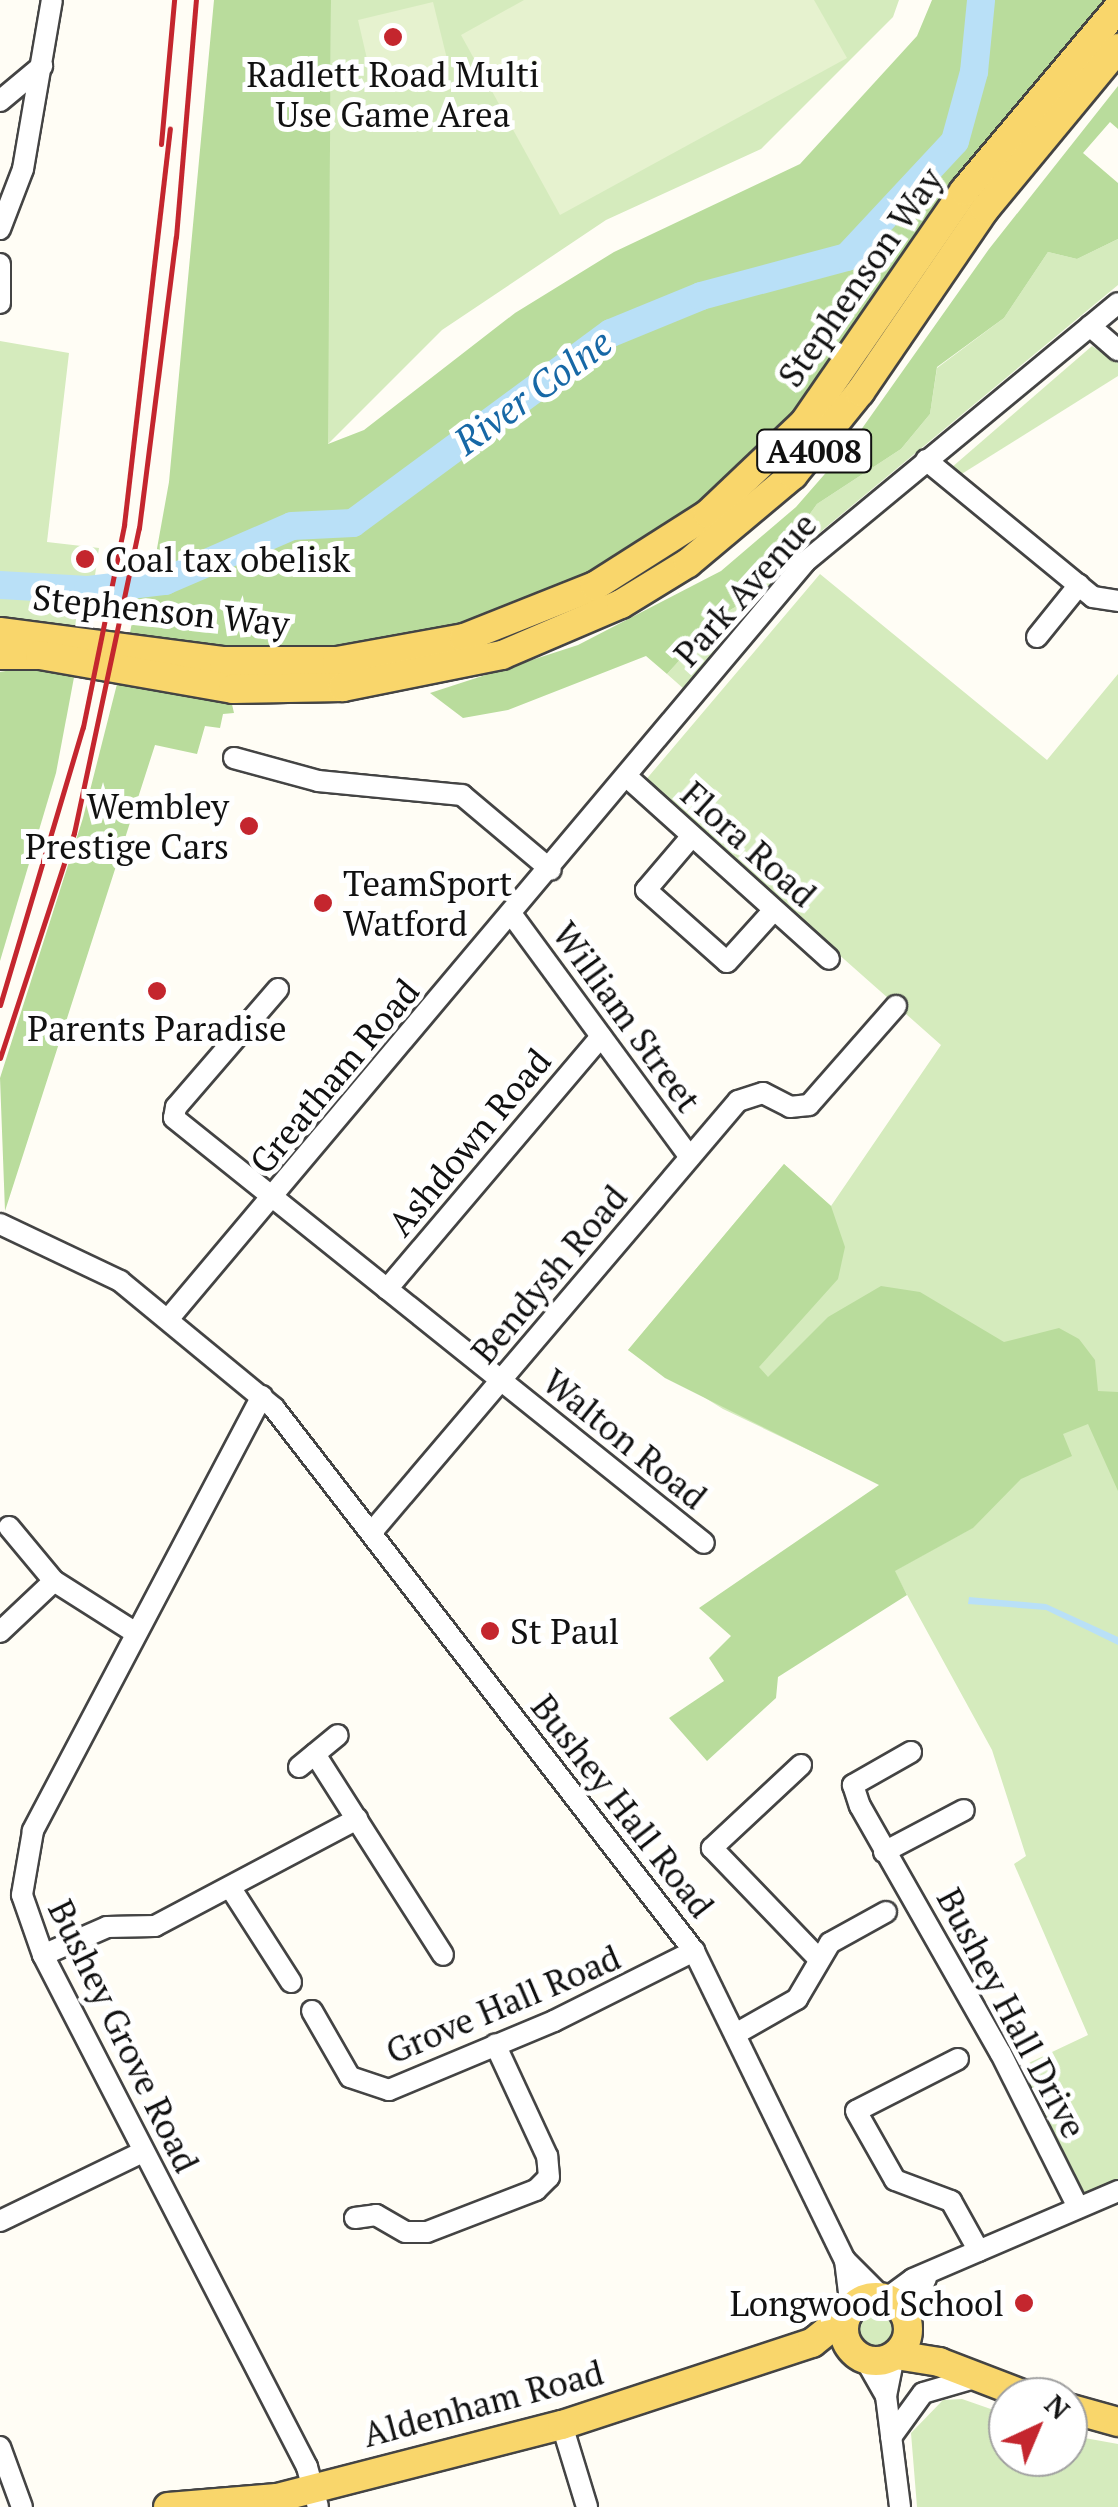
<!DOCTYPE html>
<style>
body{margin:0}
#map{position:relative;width:1118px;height:2507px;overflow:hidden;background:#fffdf5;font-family:"PT Serif",serif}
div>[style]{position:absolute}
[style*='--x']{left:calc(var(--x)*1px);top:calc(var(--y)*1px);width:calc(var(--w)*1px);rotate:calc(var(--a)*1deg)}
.green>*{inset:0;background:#d5ebbd}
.round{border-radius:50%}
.forest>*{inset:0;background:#b9dc9c}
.pitch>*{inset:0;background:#e6f2cf}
.water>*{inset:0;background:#b9e0f7}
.river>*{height:28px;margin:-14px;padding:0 14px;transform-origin:14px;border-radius:14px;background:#b9e0f7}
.roads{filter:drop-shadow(2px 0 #444) drop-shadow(-2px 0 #444) drop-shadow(0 2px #444) drop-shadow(0 -2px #444)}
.minor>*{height:20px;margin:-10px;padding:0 10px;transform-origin:10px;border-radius:10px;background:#fff}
.major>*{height:28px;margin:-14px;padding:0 14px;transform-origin:14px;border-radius:14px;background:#f9d66b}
.major>.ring{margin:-14px;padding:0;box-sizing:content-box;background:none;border:28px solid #f9d66b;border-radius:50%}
.rail>*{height:5px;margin:-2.5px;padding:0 2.5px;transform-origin:2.5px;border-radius:2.5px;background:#c4262e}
.dots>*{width:28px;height:28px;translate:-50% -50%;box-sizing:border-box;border:5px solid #fff;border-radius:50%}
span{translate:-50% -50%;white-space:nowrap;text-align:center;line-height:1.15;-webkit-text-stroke:10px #fff;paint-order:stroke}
.shield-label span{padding:2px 8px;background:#fff;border:2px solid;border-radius:8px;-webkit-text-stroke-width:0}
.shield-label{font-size:32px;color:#111;font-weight:700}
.poi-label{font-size:35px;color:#111}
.left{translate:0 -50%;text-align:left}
.right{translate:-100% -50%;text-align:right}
.street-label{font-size:35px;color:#111}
.water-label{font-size:38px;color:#1768a6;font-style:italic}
.north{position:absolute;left:988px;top:2377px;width:100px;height:100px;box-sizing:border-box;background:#fff;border:2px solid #a0a0a0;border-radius:50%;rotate:44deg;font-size:28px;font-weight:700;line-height:40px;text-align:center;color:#111}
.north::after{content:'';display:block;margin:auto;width:35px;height:45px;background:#c4262e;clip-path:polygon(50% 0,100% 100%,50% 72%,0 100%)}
</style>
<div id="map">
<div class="green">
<div style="clip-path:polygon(331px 0,899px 0,893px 17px,761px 149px,606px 220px,442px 330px,327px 445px)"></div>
<div style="clip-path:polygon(1118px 239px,1118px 285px,807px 543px,684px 689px,667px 674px,720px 616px,749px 599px,817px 504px,901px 449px,930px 414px,937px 368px,1004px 318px,1048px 252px,1077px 259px)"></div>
<div style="clip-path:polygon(0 341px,69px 353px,47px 542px,99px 548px,87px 630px,0 623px)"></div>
<div style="clip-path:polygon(1092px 346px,1118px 363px,1118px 376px,960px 475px,951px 468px)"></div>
<div style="clip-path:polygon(820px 574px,1047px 760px,1118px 674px,1118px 2179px,1085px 2193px,1016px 2069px,1088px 2035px,1014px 1864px,1026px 1856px,992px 1750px,894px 1571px,972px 1528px,723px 1409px,628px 1350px,784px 1164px,831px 1206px,941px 1045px,644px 782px)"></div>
<div class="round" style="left:850px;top:2306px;width:50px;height:50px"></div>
<div style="clip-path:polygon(962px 2399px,1008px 2415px,1008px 2457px,1068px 2457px,1068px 2435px,1118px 2444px,1118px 2507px,917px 2507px,911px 2433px,943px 2400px)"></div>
</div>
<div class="forest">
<div style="clip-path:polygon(214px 0,331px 0,328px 444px,364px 430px,515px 313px,614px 252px,800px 164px,917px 36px,932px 0,1113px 0,1029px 91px,772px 439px,662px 537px,557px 590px,433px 633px,338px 648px,224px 652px,129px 638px,145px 553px,156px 554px,169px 482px)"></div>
<div style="clip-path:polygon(1118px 86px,1118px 129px,1110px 122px,1083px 153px,1118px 183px,1118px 239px,1077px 259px,1048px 252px,1004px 318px,937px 367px,930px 414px,901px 449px,817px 504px,749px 599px,720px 616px,667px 674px,646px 656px,508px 710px,463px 718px,430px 693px,578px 645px,721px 571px,796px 507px,851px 444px,989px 249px)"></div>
<div style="clip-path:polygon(34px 666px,75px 672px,56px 773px,0 961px,0 672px)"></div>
<div style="clip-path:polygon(117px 684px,231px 700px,234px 713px,223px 714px,220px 728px,205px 726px,197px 754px,155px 745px,5px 1211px,0 1078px,83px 818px)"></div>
<div style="clip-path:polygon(784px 1164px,831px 1206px,845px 1247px,838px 1279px,759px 1367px,768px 1377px,828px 1317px,881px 1286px,920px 1292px,1004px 1342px,1059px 1328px,1079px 1339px,1095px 1360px,1098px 1391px,1118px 1392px,1118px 1491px,1088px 1424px,1063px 1434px,1072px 1456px,1021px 1479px,973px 1528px,895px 1571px,907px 1595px,778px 1677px,776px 1698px,707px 1761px,669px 1718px,724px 1681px,709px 1658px,731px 1636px,699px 1608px,879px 1485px,665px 1378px,628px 1350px)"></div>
</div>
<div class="pitch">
<div style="clip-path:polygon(524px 0,814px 0,847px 58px,560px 215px,461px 35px)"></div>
<div style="clip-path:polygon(433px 2px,449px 67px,373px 85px,358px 20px)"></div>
</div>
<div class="water">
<div style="clip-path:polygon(969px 1597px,1046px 1604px,1118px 1637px,1118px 1645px,1046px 1610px,968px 1604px)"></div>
</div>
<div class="river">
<div style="--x:0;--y:585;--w:88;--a:3.3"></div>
<div style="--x:88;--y:590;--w:78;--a:-6.7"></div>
<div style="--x:165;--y:581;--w:138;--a:-23.4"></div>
<div style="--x:292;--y:526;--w:61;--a:-2.8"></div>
<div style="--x:353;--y:523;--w:320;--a:-36.4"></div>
<div style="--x:611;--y:333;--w:97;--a:-22.3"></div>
<div style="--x:701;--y:296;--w:151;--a:-15"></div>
<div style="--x:847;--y:257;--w:158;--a:-47"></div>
<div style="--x:955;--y:141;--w:72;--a:-74.6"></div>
<div style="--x:974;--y:72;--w:72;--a:-84.4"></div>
</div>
<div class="roads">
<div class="minor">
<div style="--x:0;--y:101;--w:55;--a:-39.8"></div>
<div style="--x:0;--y:229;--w:64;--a:-69"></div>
<div style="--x:23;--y:169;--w:171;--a:-80.3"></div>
<div style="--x:0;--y:264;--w:39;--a:90"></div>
<div style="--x:1090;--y:326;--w:37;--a:41"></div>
<div style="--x:926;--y:460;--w:216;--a:39.4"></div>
<div style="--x:1093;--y:597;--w:25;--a:9"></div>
<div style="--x:1037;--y:637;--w:67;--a:-51.1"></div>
<div style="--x:234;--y:758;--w:87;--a:15.3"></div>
<div style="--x:318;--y:781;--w:145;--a:5.6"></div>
<div style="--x:462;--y:795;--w:116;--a:40.1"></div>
<div style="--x:626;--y:776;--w:273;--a:42"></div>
<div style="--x:692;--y:836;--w:71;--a:130.4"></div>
<div style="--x:646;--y:890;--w:108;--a:41.6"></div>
<div style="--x:727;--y:962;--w:70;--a:-47.9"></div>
<div style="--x:512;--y:915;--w:300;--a:53.7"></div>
<div style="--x:278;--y:989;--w:156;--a:130.8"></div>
<div style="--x:176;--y:1107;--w:11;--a:100"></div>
<div style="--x:174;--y:1118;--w:679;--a:38.73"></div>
<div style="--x:0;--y:1224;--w:133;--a:25.4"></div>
<div style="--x:120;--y:1281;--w:200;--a:39.5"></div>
<div style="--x:274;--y:1408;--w:686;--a:52.28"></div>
<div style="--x:694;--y:1951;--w:344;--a:64"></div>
<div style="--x:845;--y:2260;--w:52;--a:45"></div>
<div style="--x:387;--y:1289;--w:331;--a:-49.7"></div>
<div style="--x:170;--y:1317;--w:987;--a:-49.93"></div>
<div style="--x:805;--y:562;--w:406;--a:-39.6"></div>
<div style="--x:262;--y:1396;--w:492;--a:117.8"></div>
<div style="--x:33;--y:1831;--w:65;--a:99.8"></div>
<div style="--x:22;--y:1895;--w:64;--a:70.7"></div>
<div style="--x:43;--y:1955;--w:576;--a:62.72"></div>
<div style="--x:307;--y:2467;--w:41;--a:74.6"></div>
<div style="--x:9;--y:1527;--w:70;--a:50.2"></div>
<div style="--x:54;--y:1581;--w:97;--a:32.4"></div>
<div style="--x:371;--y:1533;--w:567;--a:-49.65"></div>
<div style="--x:738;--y:1101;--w:26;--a:-18"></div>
<div style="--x:763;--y:1093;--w:30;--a:27"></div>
<div style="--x:790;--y:1107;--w:19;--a:-6"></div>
<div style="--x:809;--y:1105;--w:132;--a:-48.7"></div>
<div style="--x:0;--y:1632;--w:74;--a:-43.4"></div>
<div style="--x:911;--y:1752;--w:67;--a:150.4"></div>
<div style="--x:853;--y:1785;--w:22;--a:72"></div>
<div style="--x:860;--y:1806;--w:285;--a:60.4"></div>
<div style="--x:1001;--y:2054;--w:171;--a:63.3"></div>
<div style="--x:315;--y:1754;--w:238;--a:57.5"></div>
<div style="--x:801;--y:1765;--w:122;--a:137"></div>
<div style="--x:712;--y:1848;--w:153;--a:46.1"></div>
<div style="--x:299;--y:1767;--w:50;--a:-39.4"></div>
<div style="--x:884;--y:1852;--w:90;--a:-27.7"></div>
<div style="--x:230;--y:1887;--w:113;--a:57.3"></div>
<div style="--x:43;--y:1955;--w:70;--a:-23.6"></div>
<div style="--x:107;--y:1927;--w:48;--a:-1.2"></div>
<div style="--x:155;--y:1926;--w:229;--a:-27.9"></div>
<div style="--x:312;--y:2011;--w:76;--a:60.1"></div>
<div style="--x:350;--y:2077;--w:41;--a:18.4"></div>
<div style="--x:389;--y:2090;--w:179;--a:-22.7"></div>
<div style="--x:554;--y:2021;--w:157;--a:-26.6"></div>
<div style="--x:739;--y:2032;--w:67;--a:-29.6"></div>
<div style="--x:797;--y:1999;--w:65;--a:-59.5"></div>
<div style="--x:830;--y:1943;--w:64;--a:-29"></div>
<div style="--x:958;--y:2059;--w:114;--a:153"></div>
<div style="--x:856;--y:2111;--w:79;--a:60.5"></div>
<div style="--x:895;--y:2180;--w:60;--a:20.6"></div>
<div style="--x:951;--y:2201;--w:57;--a:60.8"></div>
<div style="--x:355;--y:2218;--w:21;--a:-8"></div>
<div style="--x:376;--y:2215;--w:34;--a:30"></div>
<div style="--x:406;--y:2232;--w:21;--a:0"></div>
<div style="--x:427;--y:2232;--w:117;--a:-21.1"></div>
<div style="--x:536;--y:2190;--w:18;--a:-45"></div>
<div style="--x:549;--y:2177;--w:21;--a:-95"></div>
<div style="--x:547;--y:2156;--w:123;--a:-114.9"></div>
<div style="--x:0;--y:2221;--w:159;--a:-25.8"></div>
<div style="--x:845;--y:2260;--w:49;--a:83"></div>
<div style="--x:887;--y:2298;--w:32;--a:-36"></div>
<div style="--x:913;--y:2279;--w:223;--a:-23.2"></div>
<div style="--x:907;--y:2319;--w:45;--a:-65.1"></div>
<div style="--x:894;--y:2356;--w:41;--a:101.3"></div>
<div style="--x:886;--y:2396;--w:112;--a:82.8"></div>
<div style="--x:865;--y:2359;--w:43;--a:60.4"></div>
<div style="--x:562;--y:2425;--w:86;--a:73"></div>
<div style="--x:891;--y:2437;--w:54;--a:-54"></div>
<div style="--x:923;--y:2393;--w:53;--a:-16.4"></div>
<div style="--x:0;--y:2447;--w:64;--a:69.9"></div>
</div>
<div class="major">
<div style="--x:0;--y:632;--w:226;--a:7.4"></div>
<div style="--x:224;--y:661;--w:113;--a:0"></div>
<div style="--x:337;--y:661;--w:129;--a:-10.3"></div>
<div style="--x:464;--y:638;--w:141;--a:-21.7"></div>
<div style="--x:595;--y:586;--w:134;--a:-32.5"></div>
<div style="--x:708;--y:514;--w:132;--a:-43.5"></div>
<div style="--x:804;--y:423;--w:282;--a:-55.4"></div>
<div style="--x:964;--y:191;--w:239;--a:-49.9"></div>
<div style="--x:0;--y:655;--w:40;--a:0"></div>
<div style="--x:40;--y:655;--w:196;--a:10"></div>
<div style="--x:233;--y:689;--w:110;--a:-1"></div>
<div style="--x:343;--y:687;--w:162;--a:-11.4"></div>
<div style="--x:502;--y:655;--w:129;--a:-23.2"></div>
<div style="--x:621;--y:604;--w:79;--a:-31.5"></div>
<div style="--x:688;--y:563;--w:137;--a:-40"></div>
<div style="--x:793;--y:475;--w:107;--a:-51.1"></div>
<div style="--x:860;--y:392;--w:222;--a:-55.7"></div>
<div style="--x:985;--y:209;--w:209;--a:-50.4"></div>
<div class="ring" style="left:844px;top:2297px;width:36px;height:36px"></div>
<div style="--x:896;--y:2355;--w:44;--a:9.2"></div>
<div style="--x:939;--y:2362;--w:97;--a:21"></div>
<div style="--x:1068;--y:2408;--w:52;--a:15.6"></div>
<div style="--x:168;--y:2507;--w:109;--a:-4.7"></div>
<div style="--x:277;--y:2498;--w:294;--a:-14.4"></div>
<div style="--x:562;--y:2425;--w:263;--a:-18.2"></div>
<div style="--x:812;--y:2343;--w:46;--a:-38.9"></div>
</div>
</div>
<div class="rail">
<div style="--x:161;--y:144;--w:145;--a:-84.8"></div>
<div style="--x:0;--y:1005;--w:290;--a:-73.4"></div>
<div style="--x:83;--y:727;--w:206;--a:-78.5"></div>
<div style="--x:124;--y:525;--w:399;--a:-83.4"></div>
<div style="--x:0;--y:1058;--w:237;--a:-71.8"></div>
<div style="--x:74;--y:833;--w:312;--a:-78"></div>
<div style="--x:139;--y:528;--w:293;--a:-82.8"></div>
<div style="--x:176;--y:237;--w:238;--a:-85.2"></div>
</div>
<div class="dots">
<div style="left:393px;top:37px;background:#c4262e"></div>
<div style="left:85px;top:559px;background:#c4262e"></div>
<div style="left:249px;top:826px;background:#c4262e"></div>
<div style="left:323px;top:903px;background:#c4262e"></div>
<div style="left:157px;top:991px;background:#c4262e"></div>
<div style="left:490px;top:1631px;background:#c4262e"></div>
<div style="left:1024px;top:2303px;background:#c4262e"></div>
</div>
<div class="shield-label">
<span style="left:814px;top:451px">A4008</span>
</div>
<div class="poi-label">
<span style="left:393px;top:94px">Radlett Road Multi<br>Use Game Area</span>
<span class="left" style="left:105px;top:559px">Coal tax obelisk</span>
<span class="right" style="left:229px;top:826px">Wembley<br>Prestige Cars</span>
<span class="left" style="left:343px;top:903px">TeamSport<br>Watford</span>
<span style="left:157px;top:1028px">Parents Paradise</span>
<span class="left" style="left:510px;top:1631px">St Paul</span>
<span class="right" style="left:1004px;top:2303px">Longwood School</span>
</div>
<div class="street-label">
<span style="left:860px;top:277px;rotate:-55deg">Stephenson Way</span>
<span style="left:745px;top:589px;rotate:-48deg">Park Avenue</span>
<span style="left:161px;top:610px;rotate:6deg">Stephenson Way</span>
<span style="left:749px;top:844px;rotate:42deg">Flora Road</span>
<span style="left:627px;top:1017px;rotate:54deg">William Street</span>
<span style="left:334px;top:1076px;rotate:-50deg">Greatham Road</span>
<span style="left:469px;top:1142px;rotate:-50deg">Ashdown Road</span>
<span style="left:549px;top:1274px;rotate:-50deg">Bendysh Road</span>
<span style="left:625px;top:1439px;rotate:39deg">Walton Road</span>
<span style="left:623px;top:1806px;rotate:52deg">Bushey Hall Road</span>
<span style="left:503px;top:2004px;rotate:-23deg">Grove Hall Road</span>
<span style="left:1012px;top:2013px;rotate:62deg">Bushey Hall Drive</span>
<span style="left:124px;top:2036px;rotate:64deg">Bushey Grove Road</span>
<span style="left:483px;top:2403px;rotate:-15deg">Aldenham Road</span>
</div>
<div class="water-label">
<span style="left:533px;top:392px;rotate:-36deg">River Colne</span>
</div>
<div class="north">N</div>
</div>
